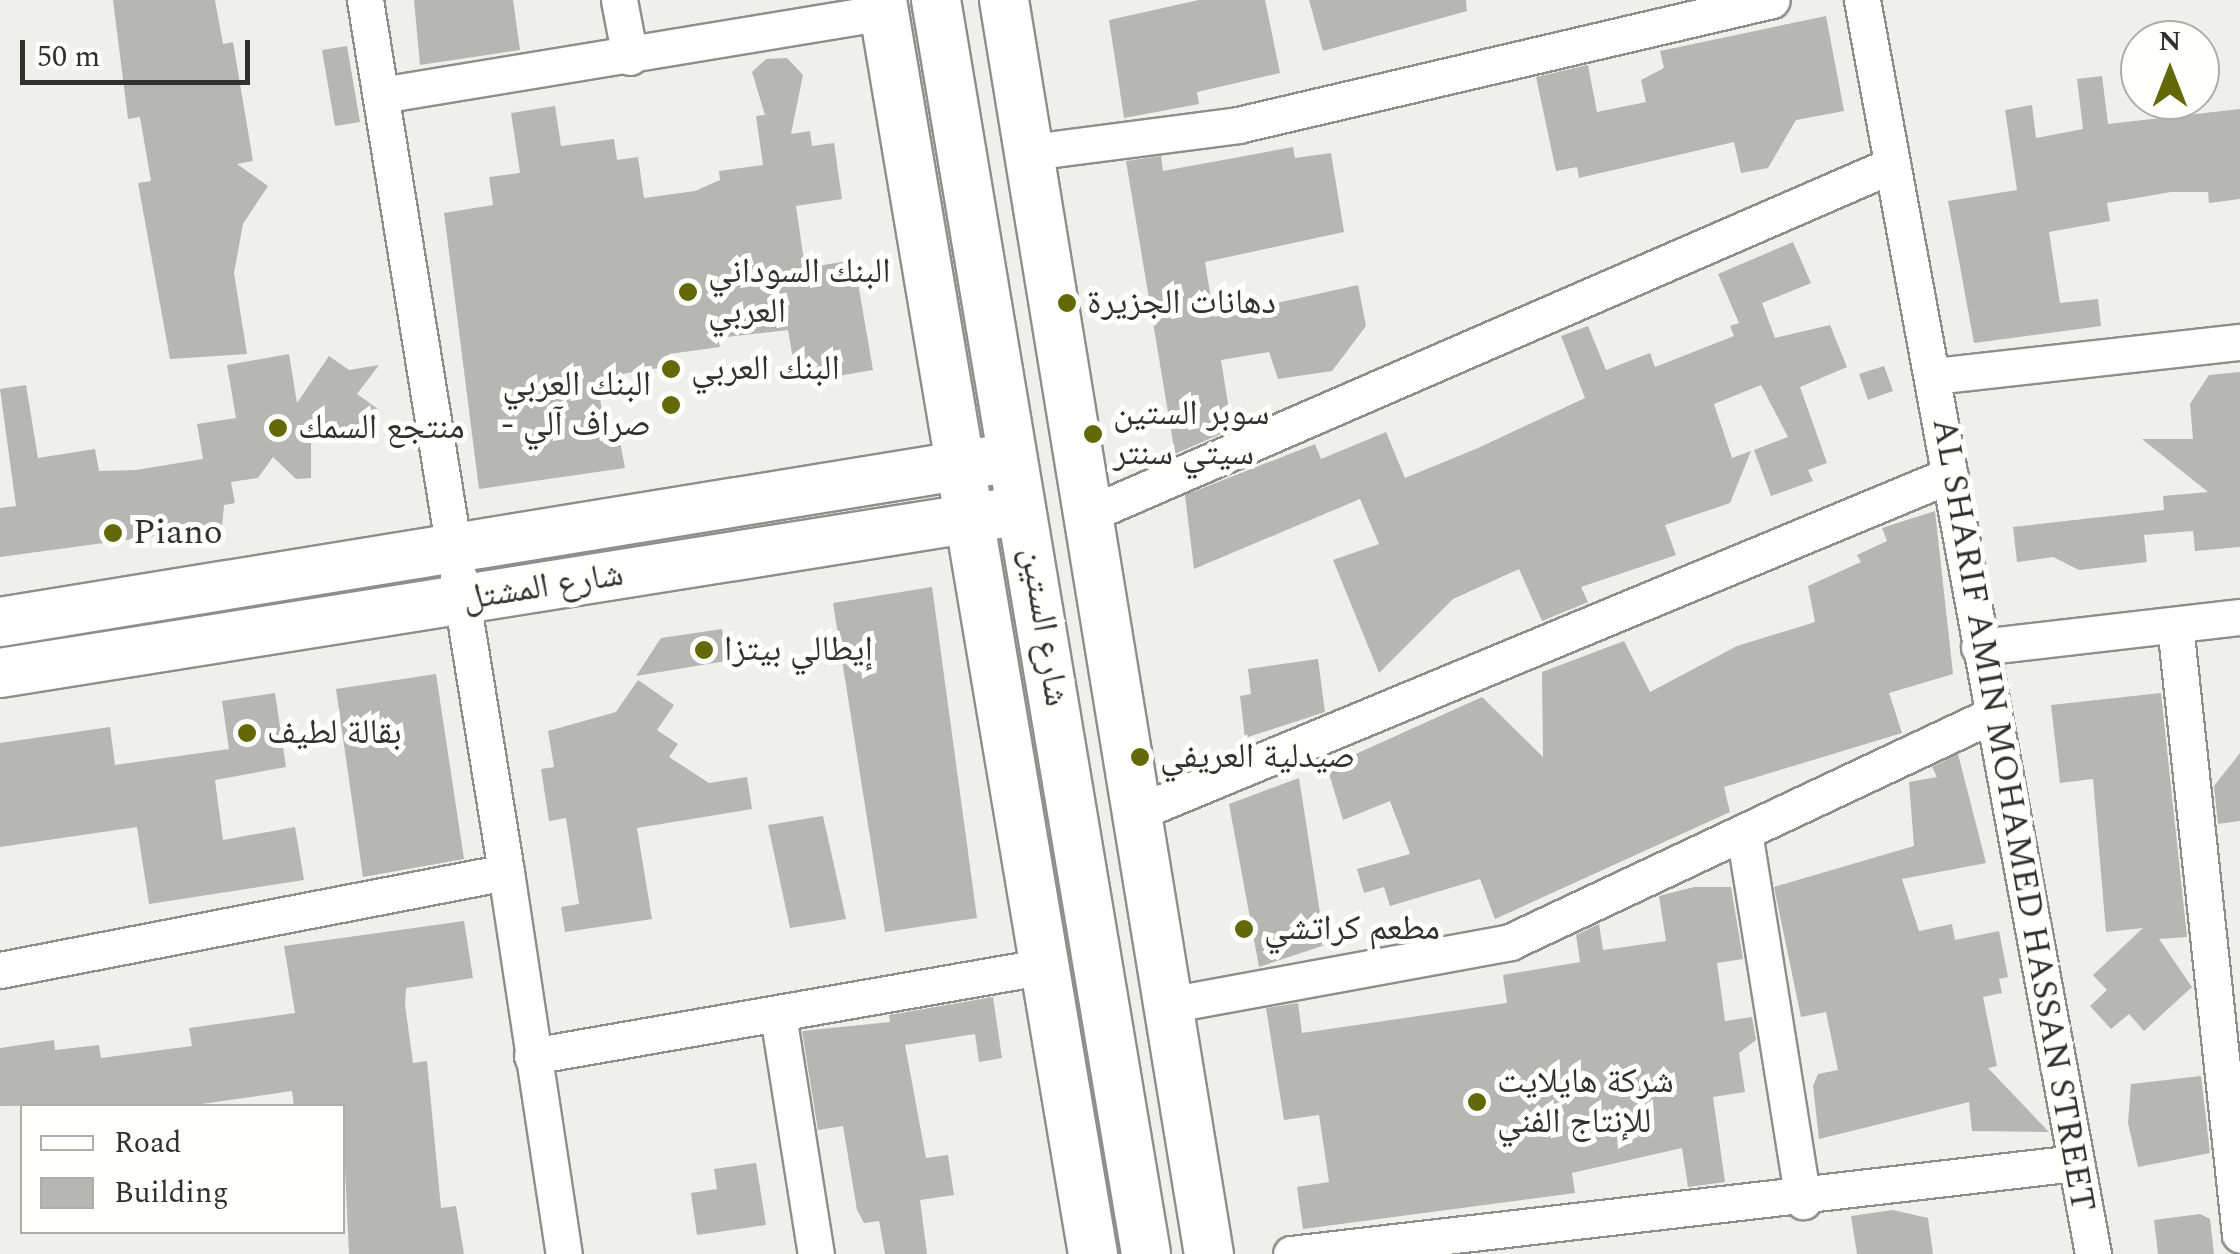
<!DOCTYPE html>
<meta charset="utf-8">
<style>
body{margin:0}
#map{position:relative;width:2240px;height:1254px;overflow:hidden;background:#efefec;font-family:Spectral,"Noto Naskh Arabic",serif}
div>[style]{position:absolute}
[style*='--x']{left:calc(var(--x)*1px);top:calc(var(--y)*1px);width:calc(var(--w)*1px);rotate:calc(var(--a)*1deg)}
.building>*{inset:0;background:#b6b7b3}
.roads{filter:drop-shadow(2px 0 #8e8e8b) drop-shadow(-2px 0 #8e8e8b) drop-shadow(0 2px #8e8e8b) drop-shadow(0 -2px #8e8e8b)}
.street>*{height:35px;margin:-17.5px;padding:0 17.5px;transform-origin:17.5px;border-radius:17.5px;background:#fff}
.secondary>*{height:48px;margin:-24px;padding:0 24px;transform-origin:24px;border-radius:24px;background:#fff}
.dots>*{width:28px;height:28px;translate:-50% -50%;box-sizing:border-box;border:5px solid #fffffe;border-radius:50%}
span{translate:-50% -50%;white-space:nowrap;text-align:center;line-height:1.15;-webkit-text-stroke:10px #fffffe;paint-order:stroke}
.poi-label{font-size:35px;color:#313130}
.left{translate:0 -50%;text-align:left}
.right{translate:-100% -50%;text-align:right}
.street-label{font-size:35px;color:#313130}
.legend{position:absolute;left:20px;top:1104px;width:325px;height:130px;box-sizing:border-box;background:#fffffe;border:2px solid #adadac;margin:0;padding:12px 18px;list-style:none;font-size:30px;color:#313130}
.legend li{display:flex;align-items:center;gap:20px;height:50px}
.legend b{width:50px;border:2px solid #adadac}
.north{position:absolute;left:2120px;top:20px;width:100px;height:100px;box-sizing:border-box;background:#fffffe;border:2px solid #adadac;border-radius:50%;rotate:0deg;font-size:28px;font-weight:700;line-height:40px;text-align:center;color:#313130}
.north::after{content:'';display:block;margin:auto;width:35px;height:45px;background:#636808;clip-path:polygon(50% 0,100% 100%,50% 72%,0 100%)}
.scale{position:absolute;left:20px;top:40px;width:230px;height:45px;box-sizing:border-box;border:5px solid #313130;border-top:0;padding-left:12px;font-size:30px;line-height:35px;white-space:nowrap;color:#313130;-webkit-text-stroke:8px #fffffe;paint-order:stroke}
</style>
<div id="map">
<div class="building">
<div style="clip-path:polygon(113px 0,215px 0,223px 44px,233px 42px,253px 161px,237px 164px,268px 186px,243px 224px,234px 273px,247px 354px,170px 359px,138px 183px,151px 181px,140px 117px,128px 119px)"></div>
<div style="clip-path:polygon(414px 0,513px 0,520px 50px,420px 65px)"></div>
<div style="clip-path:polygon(1199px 0,1265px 0,1280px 73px,1197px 92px,1199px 104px,1124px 118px,1109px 20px)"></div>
<div style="clip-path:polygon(1309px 0,1466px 0,1467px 11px,1323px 51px)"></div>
<div style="clip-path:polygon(1826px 16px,1844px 111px,1796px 120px,1768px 168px,1741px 173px,1734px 142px,1579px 178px,1577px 167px,1556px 171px,1536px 77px,1588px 65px,1597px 112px,1646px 102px,1641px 80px,1664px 68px,1660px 51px)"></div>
<div style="clip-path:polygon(347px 46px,360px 122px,335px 126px,322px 50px)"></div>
<div style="clip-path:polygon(787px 58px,803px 75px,791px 134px,810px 131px,812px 146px,834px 143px,842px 199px,796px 206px,805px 268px,854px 260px,873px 370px,797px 383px,788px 330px,718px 338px,720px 347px,669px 354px,671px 366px,597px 378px,607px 444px,620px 442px,625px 468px,479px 489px,444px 213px,493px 205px,489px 177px,520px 173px,511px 113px,555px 106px,561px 146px,614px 139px,617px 160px,638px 157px,644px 198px,695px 191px,720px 180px,719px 171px,763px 165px,756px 116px,765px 115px,752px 72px,766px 59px)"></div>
<div style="clip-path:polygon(2102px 76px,2108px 124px,2240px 109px,2240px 199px,2209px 203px,2208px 192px,2171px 192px,2107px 203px,2110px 221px,2049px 232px,2060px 303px,2098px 299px,2101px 326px,1974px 343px,1948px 201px,2017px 190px,2005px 110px,2032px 105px,2036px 138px,2083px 129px,2077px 79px)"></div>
<div style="clip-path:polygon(1293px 147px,1295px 158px,1331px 153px,1344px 232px,1205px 262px,1214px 317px,1358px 285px,1366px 326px,1332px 371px,1278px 379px,1269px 352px,1221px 360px,1232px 429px,1175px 454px,1126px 161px,1161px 156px,1163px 171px)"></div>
<div style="clip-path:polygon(1793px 242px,1811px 283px,1762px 303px,1775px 338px,1830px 325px,1847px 367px,1800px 387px,1827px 463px,1808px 470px,1813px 481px,1771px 496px,1754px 450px,1788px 437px,1761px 385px,1714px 404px,1732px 458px,1751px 451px,1730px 503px,1665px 525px,1676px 555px,1581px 587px,1588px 602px,1542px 621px,1519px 569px,1453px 599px,1379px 673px,1333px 560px,1379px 544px,1360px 499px,1194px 569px,1185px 495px,1315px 444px,1321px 459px,1386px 432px,1405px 478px,1478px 448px,1585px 398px,1561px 336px,1588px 326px,1606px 370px,1650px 353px,1655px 367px,1734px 336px,1730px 326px,1739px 323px,1718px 274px)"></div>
<div style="clip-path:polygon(289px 354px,297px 403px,329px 356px,349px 370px,379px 365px,357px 394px,378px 409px,356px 441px,311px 441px,311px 478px,296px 479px,273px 457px,258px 478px,231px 482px,235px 503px,224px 505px,222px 527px,0 557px,0 508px,16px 506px,0 389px,26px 385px,38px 458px,95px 449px,99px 471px,136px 470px,203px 459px,197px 424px,236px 418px,227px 365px)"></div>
<div style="clip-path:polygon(1884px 366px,1893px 391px,1868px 400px,1859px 374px)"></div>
<div style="clip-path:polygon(2240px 372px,2240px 547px,2195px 551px,2193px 531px,2144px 535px,2147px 562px,2079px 570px,2053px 557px,2017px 562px,2013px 527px,2164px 510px,2163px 496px,2208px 492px,2142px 439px,2193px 439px,2190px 404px,2209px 375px)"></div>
<div style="clip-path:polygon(1935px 511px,1953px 674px,1889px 693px,1902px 733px,1724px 787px,1730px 812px,1495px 919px,1480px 879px,1390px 906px,1384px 887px,1364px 893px,1357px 869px,1410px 854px,1390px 801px,1343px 820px,1327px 767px,1482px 697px,1543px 757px,1542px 672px,1624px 641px,1650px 692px,1737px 646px,1815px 622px,1808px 586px,1861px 562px,1857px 555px,1887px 541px,1882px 528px)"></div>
<div style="clip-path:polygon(932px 587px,977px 918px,885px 932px,833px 603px)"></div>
<div style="clip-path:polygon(722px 629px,726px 661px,636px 676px,661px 638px)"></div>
<div style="clip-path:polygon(1318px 659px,1325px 712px,1245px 738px,1240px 696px,1251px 694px,1248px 669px)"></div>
<div style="clip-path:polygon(436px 674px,464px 859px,363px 877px,336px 689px)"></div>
<div style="clip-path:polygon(638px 680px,674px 705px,657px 730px,678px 744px,669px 757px,709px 783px,747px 777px,752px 809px,637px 828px,652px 919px,565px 932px,561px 907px,579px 904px,566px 818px,549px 821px,541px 769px,554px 767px,548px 731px,616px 712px)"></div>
<div style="clip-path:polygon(275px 693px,286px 767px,215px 780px,223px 840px,295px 827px,304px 880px,149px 904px,137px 827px,0 847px,0 743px,110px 727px,115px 765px,229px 749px,222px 701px)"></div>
<div style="clip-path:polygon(2161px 693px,2187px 937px,2159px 939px,2192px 987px,2144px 1031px,2129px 1014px,2111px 1029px,2090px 1006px,2107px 990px,2093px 975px,2143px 928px,2106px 932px,2093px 779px,2060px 783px,2051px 705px)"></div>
<div style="clip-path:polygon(2240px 753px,2240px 821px,2218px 824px,2214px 786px)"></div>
<div style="clip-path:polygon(1958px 754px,1986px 863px,1902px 879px,1919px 931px,1952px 924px,1955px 940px,1999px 931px,2008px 977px,1999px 979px,2002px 993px,1983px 997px,1997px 1066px,1988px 1068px,2049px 1132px,1972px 1131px,1969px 1102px,1819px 1139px,1813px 1086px,1818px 1074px,1838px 1070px,1826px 1012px,1801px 1017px,1774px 887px,1914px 846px,1909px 782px,1937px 777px,1932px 767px)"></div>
<div style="clip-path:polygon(1299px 778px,1325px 945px,1259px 967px,1229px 804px)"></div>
<div style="clip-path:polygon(823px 816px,846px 919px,790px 928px,768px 825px)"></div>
<div style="clip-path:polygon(1694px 887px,1731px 887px,1743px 959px,1717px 963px,1725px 1021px,1752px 1017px,1756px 1040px,1739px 1053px,1745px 1092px,1713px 1097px,1725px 1182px,1688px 1187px,1682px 1148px,1572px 1173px,1575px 1193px,1303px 1229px,1297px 1187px,1329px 1182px,1319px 1115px,1284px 1120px,1266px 1008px,1298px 1003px,1302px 1033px,1507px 1003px,1503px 975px,1580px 962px,1576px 935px,1599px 924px,1603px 950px,1666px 941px,1659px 896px)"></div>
<div style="clip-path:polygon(464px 921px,473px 978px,406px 988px,405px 1005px,413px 1063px,427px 1061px,441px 1208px,456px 1206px,464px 1254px,349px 1254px,342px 1106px,294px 1106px,292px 1091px,201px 1104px,0 1106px,0 1048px,54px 1040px,55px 1050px,99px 1045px,101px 1058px,192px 1046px,189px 1028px,295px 1013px,284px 946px)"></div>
<div style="clip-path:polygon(993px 997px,1002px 1058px,979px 1062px,975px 1034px,905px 1045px,926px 1158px,948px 1155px,954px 1195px,920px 1200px,927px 1254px,885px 1254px,879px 1221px,864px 1223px,857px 1210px,843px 1126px,818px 1130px,802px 1031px,890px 1022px,889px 1015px)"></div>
<div style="clip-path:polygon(2201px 1076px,2210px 1153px,2138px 1167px,2128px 1123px,2131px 1084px)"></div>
<div style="clip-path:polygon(756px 1163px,766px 1225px,697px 1235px,691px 1193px,717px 1189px,714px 1169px)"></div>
<div style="clip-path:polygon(1893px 1210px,1928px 1218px,1933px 1254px,1857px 1254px,1851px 1216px)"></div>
<div style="clip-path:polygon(2200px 1214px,2210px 1219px,2214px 1254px,2158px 1254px,2154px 1220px)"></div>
</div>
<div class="roads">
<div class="street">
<div style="--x:365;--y:0;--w:883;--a:80.81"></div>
<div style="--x:619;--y:0;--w:58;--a:79.1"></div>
<div style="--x:1862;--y:0;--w:1275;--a:79.56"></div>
<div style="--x:381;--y:95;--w:510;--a:-9.37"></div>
<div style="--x:1031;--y:152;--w:209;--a:-7.4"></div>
<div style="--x:1238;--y:125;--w:548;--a:-13.17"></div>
<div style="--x:1935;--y:376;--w:307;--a:-6.4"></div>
<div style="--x:1087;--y:515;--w:878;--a:-23.5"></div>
<div style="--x:2175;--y:625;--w:613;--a:83.92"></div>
<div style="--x:1979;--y:647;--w:263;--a:-6.6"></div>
<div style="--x:1136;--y:813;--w:881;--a:-22.55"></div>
<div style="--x:1744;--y:832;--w:374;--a:80.9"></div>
<div style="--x:0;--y:970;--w:515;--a:-10.96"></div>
<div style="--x:506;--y:872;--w:386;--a:81.4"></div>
<div style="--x:1168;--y:1005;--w:348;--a:-10.4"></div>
<div style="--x:1510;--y:942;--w:531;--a:-25.21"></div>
<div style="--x:778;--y:1015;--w:242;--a:81"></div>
<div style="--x:532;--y:1056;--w:522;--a:-9.93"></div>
<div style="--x:1291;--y:1254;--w:789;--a:-6.62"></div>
</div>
<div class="secondary">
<div style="--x:882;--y:0;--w:1272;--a:80.45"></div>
<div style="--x:936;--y:0;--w:1271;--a:80.49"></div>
<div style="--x:1004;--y:0;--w:1271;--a:80.72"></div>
<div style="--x:0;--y:622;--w:1008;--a:-9.25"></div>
<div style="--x:0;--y:673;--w:1017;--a:-9.05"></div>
</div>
</div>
<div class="dots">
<div style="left:688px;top:292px;background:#636808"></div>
<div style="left:1067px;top:303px;background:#636808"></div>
<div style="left:671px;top:369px;background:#636808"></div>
<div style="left:671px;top:405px;background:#636808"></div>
<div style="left:278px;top:428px;background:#636808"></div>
<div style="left:1093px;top:434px;background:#636808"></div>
<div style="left:113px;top:533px;background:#636808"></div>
<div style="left:704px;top:650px;background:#636808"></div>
<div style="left:247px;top:733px;background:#636808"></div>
<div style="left:1140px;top:757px;background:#636808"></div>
<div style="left:1244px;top:929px;background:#636808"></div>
<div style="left:1477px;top:1102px;background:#636808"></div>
</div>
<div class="poi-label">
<span class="left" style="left:708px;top:292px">البنك السوداني<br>العربي</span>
<span class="left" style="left:1087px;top:303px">دهانات الجزيرة</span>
<span class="left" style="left:691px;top:369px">البنك العربي</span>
<span class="right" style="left:651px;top:405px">البنك العربي<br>- صراف آلي</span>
<span class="left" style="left:1113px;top:434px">سوبر الستين<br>سيتي سنتر</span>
<span class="left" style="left:298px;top:428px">منتجع السمك</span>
<span class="left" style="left:133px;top:533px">Piano</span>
<span class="left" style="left:724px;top:650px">إيطالي بيتزا</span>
<span class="left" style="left:267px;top:733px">بقالة لطيف</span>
<span class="left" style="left:1160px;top:757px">صيدلية العريفي</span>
<span class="left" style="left:1264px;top:929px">مطعم كراتشي</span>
<span class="left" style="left:1497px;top:1102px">شركة هايلايت<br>للإنتاج الفني</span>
</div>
<div class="street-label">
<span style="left:543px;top:587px;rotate:-9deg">شارع المشتل</span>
<span style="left:1044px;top:627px;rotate:81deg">شارع الستين</span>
<span style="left:2013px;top:815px;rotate:80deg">AL SHARIF AMIN MOHAMED HASSAN STREET</span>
</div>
<ul class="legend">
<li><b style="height:12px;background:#fff"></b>Road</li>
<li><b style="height:28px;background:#b6b7b3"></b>Building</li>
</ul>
<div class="north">N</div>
<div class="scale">50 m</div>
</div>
